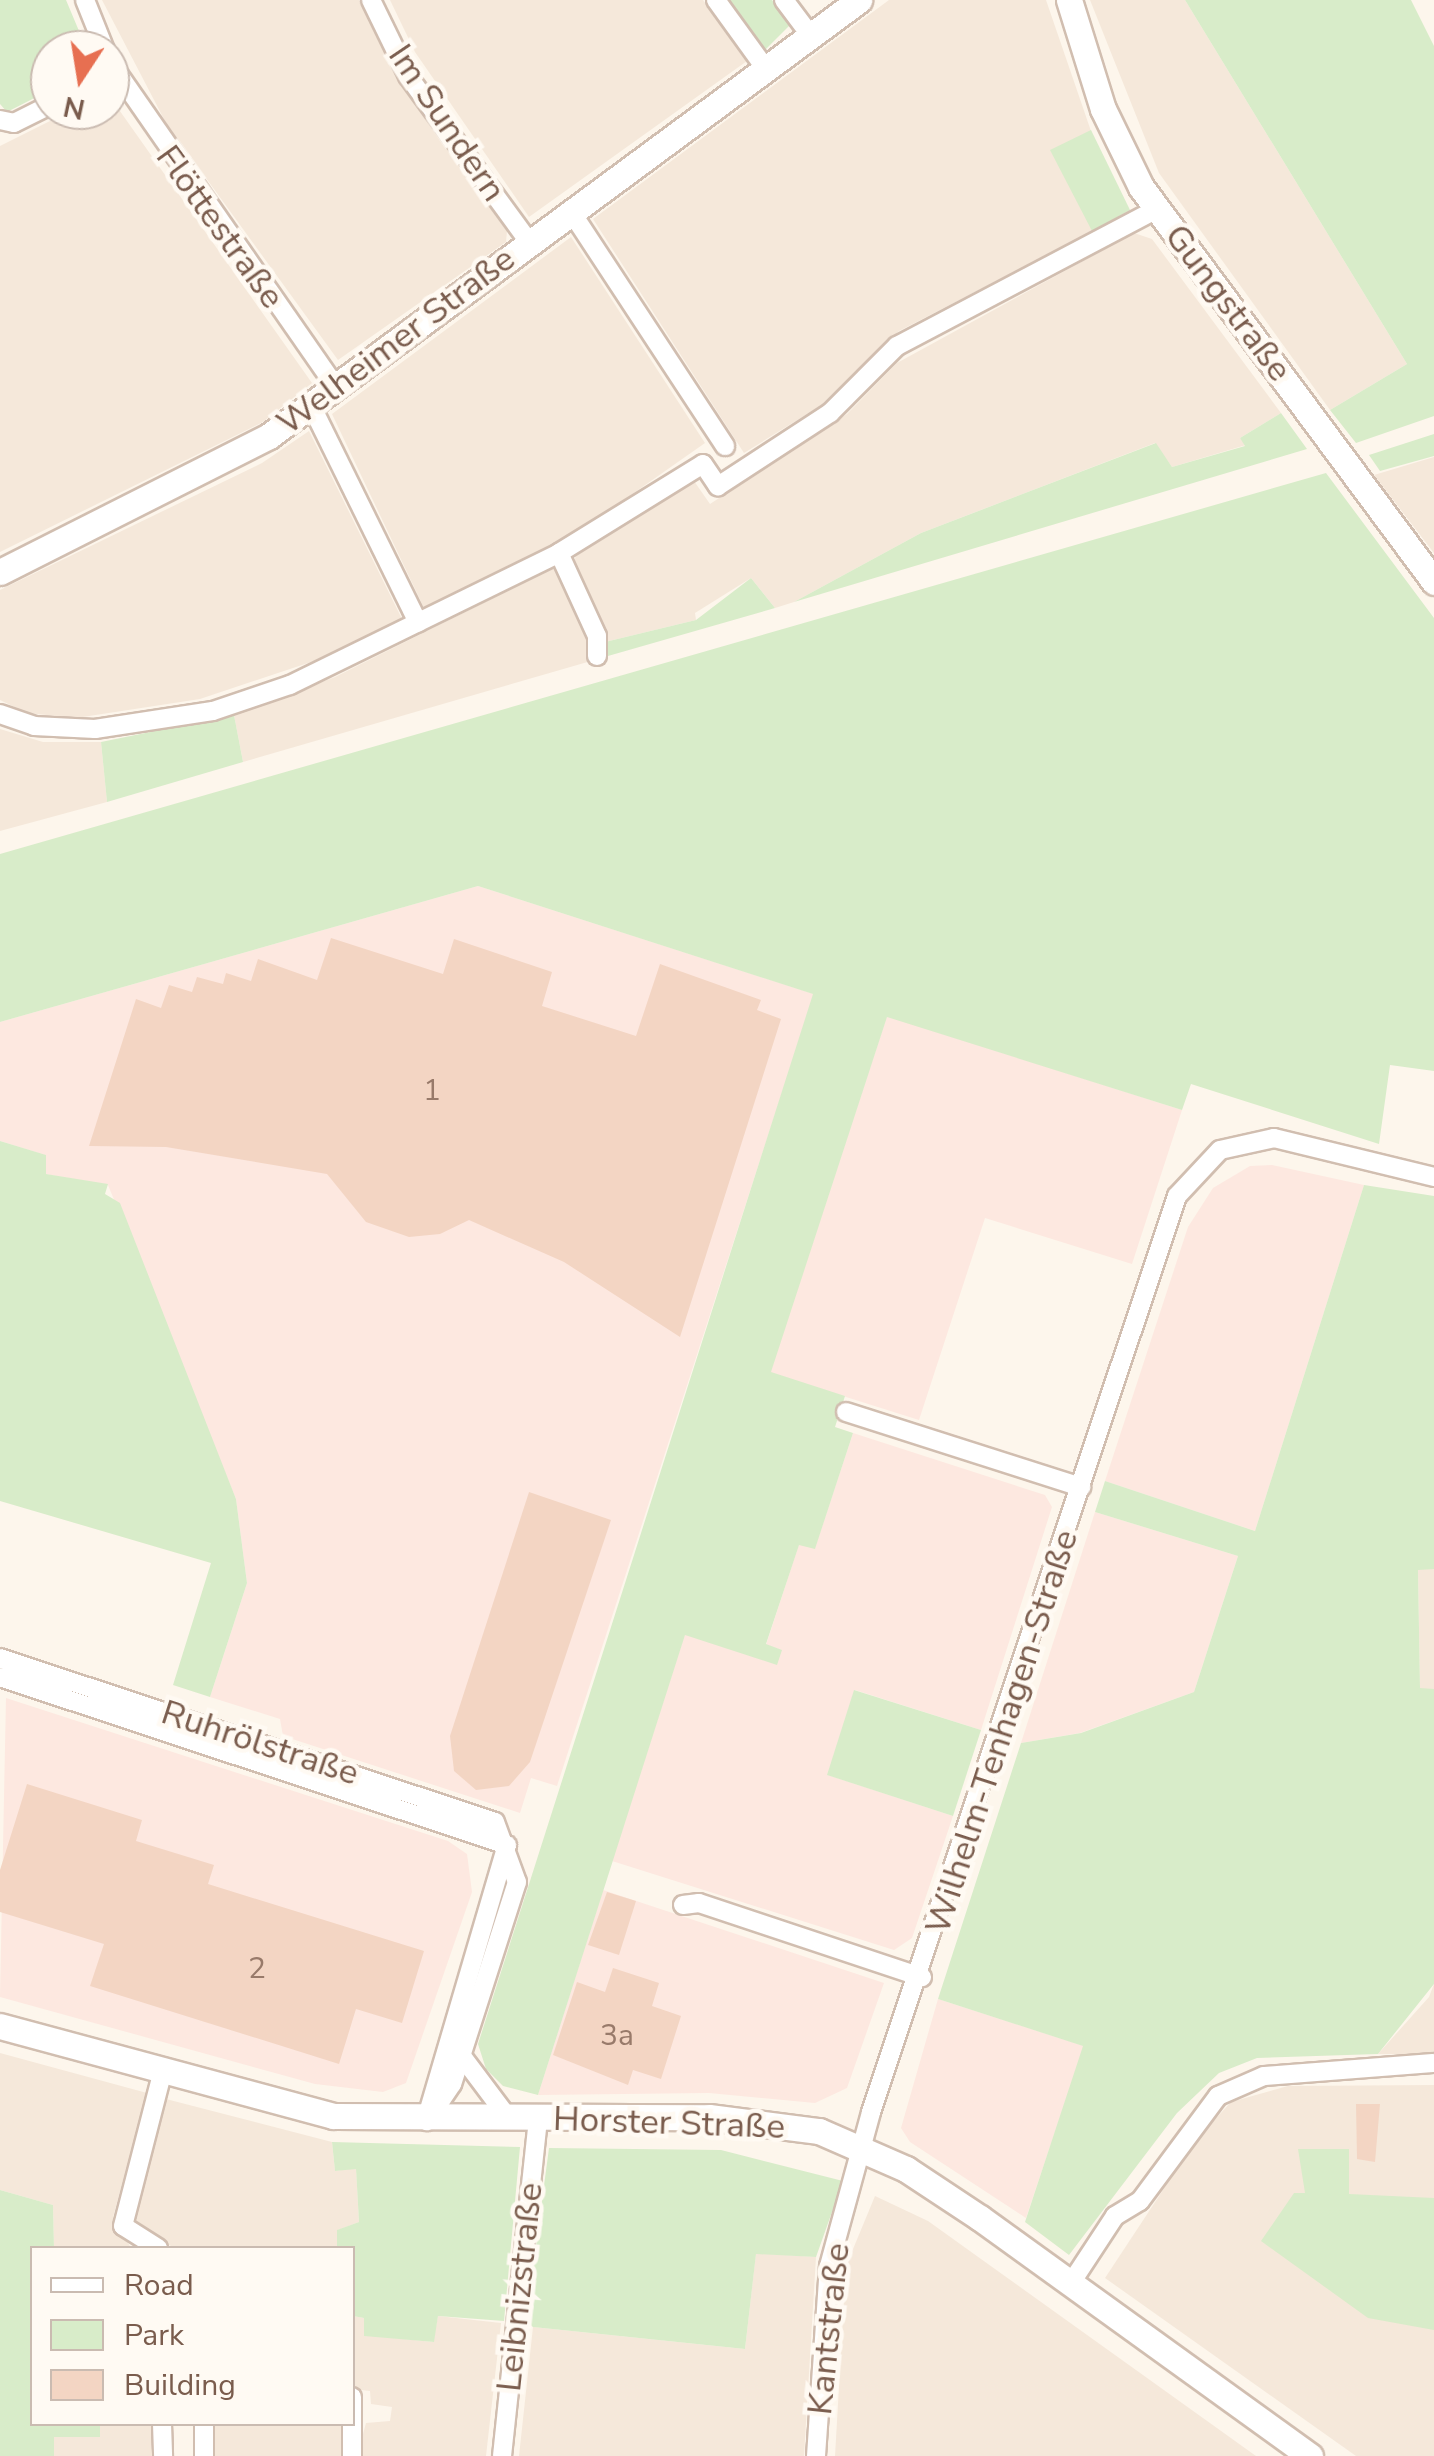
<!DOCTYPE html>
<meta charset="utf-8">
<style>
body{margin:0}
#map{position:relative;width:1434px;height:2456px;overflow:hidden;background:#fdf6ec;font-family:"Nunito Sans",sans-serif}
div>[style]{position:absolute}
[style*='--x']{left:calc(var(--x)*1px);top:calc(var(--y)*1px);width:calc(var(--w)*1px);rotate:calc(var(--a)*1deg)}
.residential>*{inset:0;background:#f5e8da}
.commercial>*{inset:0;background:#fde8e0}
.green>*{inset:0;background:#d8ecc9}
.building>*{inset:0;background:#f3d5c3}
.roads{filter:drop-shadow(2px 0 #d1beb0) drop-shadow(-2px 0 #d1beb0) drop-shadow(0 2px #d1beb0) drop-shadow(0 -2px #d1beb0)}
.street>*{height:18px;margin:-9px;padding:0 9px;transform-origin:9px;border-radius:9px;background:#fff}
.secondary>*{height:25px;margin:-12.5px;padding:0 12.5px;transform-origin:12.5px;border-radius:12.5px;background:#fff}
span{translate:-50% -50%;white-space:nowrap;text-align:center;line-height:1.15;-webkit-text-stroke:9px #fffaf3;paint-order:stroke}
.number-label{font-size:30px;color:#987a6a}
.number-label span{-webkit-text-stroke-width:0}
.street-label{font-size:35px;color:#7a5c4d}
.legend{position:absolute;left:30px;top:2246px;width:325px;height:180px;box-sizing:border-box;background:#fffaf3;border:2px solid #cabbb1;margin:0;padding:12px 18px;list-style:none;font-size:30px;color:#7a5c4d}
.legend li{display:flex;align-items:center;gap:20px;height:50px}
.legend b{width:50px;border:2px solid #cabbb1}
.north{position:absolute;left:30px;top:30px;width:100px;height:100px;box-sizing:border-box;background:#fffaf3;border:2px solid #cabbb1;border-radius:50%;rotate:192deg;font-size:28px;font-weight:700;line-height:40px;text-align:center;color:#7a5c4d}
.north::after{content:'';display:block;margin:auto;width:35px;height:45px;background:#e76f51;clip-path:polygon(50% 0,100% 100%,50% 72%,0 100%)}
</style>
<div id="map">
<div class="residential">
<div style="clip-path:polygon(102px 0,359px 0,422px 114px,507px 231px,506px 242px,338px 360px,166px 123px)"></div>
<div style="clip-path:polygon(390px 0,703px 0,747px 61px,529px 217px,415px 52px)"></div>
<div style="clip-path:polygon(889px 0,1046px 0,1092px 134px,1130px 212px,899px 331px,820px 406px,744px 453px,593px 219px)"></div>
<div style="clip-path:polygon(1090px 0,1185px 0,1407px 364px,1330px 410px,1159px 173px)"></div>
<div style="clip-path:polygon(110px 97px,312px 383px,263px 422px,0 552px,0 146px,72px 110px,110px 110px)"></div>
<div style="clip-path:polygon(1134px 233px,1152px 239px,1281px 413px,1240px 438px,1246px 445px,1172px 467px,1155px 443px,921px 533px,794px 602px,775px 608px,751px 578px,695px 613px,696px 620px,605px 642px,572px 566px,576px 556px,694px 481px,710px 504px,847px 414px,897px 363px)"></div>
<div style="clip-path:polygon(571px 237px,705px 443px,584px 528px,425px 610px,332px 414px)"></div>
<div style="clip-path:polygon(309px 431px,403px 621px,329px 656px,200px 699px,76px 718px,27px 713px,0 700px,0 590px,262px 463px)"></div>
<div style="clip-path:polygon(1434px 457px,1434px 553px,1374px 475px)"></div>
<div style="clip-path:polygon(555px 567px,589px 631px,591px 661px,243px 762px,234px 715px,335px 677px)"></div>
<div style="clip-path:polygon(0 729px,43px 742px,101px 742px,107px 802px,0 831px)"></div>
<div style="clip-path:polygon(1418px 1569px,1434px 1569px,1434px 1689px,1420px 1689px)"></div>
<div style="clip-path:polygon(1434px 1984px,1434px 2054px,1378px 2054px,1429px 1997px)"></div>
<div style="clip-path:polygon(0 2053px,147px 2093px,113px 2217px,131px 2248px,54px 2248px,53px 2205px,0 2190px)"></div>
<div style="clip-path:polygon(1434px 2085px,1434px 2456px,1356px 2456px,1105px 2278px,1196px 2140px,1231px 2102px,1288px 2086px)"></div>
<div style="clip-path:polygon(166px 2099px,332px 2142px,335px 2171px,356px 2168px,359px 2222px,338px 2230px,337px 2248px,175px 2248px,139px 2230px,133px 2220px)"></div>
<div style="clip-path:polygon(875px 2196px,928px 2221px,1256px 2456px,835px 2456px,846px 2266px)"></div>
<div style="clip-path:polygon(756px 2253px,816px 2257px,804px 2456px,519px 2456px,533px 2327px,745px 2349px)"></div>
<div style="clip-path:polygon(353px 2316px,364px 2318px,364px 2335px,433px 2342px,438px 2316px,501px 2323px,486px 2456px,357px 2456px,366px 2423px,390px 2421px,392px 2407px,371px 2404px,370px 2391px,353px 2389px)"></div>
<div style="clip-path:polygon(100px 2424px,153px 2424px,153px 2456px,54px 2456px,54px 2437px,99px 2437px)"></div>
<div style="clip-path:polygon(213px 2424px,345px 2424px,347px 2456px,213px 2456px)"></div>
</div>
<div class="commercial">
<div style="clip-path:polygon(478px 886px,814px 994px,557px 1786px,531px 1778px,520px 1813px,283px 1736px,280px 1719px,210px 1697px,247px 1583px,236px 1499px,108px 1185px,45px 1174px,45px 1155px,0 1141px,0 1022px)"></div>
<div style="clip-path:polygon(887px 1016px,1182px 1110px,1132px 1264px,985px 1218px,919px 1420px,770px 1373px)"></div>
<div style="clip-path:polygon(1272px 1165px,1364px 1185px,1255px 1531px,1105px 1481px,1188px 1227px,1213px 1188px,1250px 1166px)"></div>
<div style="clip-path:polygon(853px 1433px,1045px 1495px,1052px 1507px,981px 1730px,855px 1690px,828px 1775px,953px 1816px,912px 1938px,894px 1950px,612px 1861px,685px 1634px,781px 1650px,766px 1645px,799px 1544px,815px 1548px)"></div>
<div style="clip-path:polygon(1095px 1512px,1238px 1556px,1194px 1692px,1080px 1733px,1021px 1743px)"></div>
<div style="clip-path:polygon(6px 1698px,448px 1841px,467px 1854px,472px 1892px,406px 2083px,383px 2092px,315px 2084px,0 1997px)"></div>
<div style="clip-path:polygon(603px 1890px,884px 1983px,847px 2088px,815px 2103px,709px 2093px,538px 2095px)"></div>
<div style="clip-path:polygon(938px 1999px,1084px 2046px,1026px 2218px,910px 2142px,901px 2128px)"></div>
</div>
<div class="green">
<div style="clip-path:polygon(0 0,66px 0,87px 50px,50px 50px,50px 90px,7px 112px,0 104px)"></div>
<div style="clip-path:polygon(728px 0,772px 0,790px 25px,765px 50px)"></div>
<div style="clip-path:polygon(1185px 0,1411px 0,1434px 46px,1434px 416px,1356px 443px,1330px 410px,1407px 364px)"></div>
<div style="clip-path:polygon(1091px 130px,1130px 210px,1092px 231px,1050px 150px)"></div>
<div style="clip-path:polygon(1281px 413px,1307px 449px,794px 602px,921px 533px,1156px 443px,1172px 467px,1245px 446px,1240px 438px)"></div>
<div style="clip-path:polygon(1434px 434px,1434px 456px,1380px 471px,1369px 455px)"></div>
<div style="clip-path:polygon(1326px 473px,1434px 618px,1434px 1071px,1390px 1065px,1379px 1144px,1191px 1084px,1182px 1110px,887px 1017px,771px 1372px,845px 1396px,835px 1427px,853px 1433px,815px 1549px,799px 1545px,766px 1644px,782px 1650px,777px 1665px,685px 1635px,538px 2095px,503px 2086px,486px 2069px,478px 2044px,813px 994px,478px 886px,0 1022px,0 854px)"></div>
<div style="clip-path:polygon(751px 578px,775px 608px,601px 658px,605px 642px,696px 620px)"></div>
<div style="clip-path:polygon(234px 715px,243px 762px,107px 802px,101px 742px)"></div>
<div style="clip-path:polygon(0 1141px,46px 1155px,46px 1174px,108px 1184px,105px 1194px,120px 1203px,236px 1499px,247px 1583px,210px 1697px,173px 1685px,211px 1563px,0 1501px)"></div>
<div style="clip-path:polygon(1364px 1185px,1434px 1196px,1434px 1569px,1418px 1570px,1420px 1688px,1434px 1689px,1434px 1984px,1378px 2054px,1257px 2058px,1219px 2073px,1177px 2113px,1069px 2255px,1025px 2222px,1083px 2046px,938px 1999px,1021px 1743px,1081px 1733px,1194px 1692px,1238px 1556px,1095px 1512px,1105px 1481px,1255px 1531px)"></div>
<div style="clip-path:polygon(854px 1690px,981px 1730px,953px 1816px,827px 1775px)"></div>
<div style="clip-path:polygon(332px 2142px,520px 2147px,504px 2321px,438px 2316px,434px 2342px,364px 2336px,364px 2318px,353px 2316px,352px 2248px,337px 2248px,337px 2230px,359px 2222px,356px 2169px,335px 2171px)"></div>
<div style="clip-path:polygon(549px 2148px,721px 2150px,843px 2181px,816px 2257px,756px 2254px,745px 2349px,533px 2327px,526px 2321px)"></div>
<div style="clip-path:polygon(1298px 2149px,1349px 2149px,1349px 2194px,1434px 2198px,1434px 2330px,1368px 2318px,1261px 2241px,1294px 2193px,1305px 2193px)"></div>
<div style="clip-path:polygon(0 2190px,53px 2205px,54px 2248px,32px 2248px,32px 2424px,100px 2424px,100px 2437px,54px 2437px,54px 2456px,0 2456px)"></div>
</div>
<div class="building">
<div style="clip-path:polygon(331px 938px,443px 974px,454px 939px,552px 972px,542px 1006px,636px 1036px,660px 964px,761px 1000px,757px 1010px,781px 1019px,680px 1337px,564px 1262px,469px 1220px,440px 1234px,409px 1237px,366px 1222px,327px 1174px,166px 1147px,89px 1146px,136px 999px,161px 1008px,169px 985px,192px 992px,197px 977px,223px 984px,226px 973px,251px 981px,258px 959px,317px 980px)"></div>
<div style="clip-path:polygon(529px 1492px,611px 1520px,530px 1762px,509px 1786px,476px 1790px,454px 1771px,450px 1736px)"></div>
<div style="clip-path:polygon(27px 1784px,142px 1820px,136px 1841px,214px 1865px,208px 1884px,424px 1951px,402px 2023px,356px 2009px,339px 2064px,90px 1986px,104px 1944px,0 1912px,0 1870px)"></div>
<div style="clip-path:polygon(607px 1892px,636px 1901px,619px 1955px,588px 1945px)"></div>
<div style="clip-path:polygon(613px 1968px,659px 1983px,652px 2006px,681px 2016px,661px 2079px,633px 2070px,628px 2085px,553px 2055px,577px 1982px,605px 1992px)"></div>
<div style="clip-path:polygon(1356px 2104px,1380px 2104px,1375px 2162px,1357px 2159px)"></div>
</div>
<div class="roads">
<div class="street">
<div style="--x:85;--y:0;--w:54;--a:68.2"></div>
<div style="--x:371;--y:0;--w:85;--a:64"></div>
<div style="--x:408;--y:76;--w:205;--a:53.9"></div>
<div style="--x:716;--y:0;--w:85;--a:54.1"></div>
<div style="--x:784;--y:0;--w:45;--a:53.1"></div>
<div style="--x:110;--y:62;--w:396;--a:55.2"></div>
<div style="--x:0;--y:120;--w:14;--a:12"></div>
<div style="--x:14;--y:123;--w:40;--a:-26.6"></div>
<div style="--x:572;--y:213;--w:279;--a:56.7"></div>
<div style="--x:312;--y:407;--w:240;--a:63.8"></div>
<div style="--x:559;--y:553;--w:91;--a:65.4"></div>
<div style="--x:597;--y:636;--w:20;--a:90"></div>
<div style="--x:0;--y:714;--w:36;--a:19"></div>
<div style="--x:34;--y:726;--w:61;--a:2.8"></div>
<div style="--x:95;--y:729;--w:119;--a:-8.7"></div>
<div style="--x:213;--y:711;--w:81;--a:-18.7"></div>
<div style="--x:290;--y:685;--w:300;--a:-26.1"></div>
<div style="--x:559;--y:553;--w:169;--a:-31.7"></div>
<div style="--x:703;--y:464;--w:27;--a:56"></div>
<div style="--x:718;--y:486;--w:134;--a:-33.1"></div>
<div style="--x:830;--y:413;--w:95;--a:-45"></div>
<div style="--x:897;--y:346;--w:294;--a:-27.8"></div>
<div style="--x:846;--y:1412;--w:247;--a:17.7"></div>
<div style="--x:0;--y:1658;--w:521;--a:18.33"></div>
<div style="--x:495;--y:1822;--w:64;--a:69.9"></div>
<div style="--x:517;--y:1882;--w:212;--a:107.8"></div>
<div style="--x:452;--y:2084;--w:45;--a:124"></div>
<div style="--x:0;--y:1677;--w:534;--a:18.33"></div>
<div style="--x:683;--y:1905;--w:16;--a:-7"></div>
<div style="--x:699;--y:1903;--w:235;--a:18.4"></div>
<div style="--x:461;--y:2055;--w:80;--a:53.1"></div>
<div style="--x:428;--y:2113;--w:279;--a:-73.6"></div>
<div style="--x:158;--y:2248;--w:41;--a:-147.8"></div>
<div style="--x:123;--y:2226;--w:161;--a:-75.6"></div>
<div style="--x:1071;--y:2283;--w:80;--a:-56.7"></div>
<div style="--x:1115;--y:2216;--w:29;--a:-31"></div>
<div style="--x:1140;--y:2201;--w:131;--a:-53.4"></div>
<div style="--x:1218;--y:2096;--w:50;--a:-23.5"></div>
<div style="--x:1264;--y:2076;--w:170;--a:-4.4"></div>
<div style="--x:162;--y:2424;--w:32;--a:88"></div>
<div style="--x:204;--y:2424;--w:32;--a:90"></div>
<div style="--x:352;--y:2456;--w:59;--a:-90"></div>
<div style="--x:502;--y:2456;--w:340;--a:-83.9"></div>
<div style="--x:816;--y:2456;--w:190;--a:-86.1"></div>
<div style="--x:829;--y:2266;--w:160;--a:-74.7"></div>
<div style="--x:871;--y:2112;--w:966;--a:-71.53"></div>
<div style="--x:1177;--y:1196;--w:63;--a:-46.9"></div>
<div style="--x:1220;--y:1150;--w:55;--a:-12.5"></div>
<div style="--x:1274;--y:1138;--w:165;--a:13.7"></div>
</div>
<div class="secondary">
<div style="--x:1069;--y:0;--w:114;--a:72.7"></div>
<div style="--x:1103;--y:109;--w:87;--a:64"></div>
<div style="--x:1141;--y:187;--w:492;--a:53.4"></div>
<div style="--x:0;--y:572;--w:301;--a:-26.8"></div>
<div style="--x:269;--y:436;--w:734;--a:-36.46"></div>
<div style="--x:0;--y:2026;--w:345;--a:15.1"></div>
<div style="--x:333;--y:2116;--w:376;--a:0.2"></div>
<div style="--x:709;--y:2117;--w:111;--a:7.3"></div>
<div style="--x:819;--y:2131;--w:95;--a:23.6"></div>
<div style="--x:906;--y:2169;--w:89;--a:33.5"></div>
<div style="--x:980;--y:2218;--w:407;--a:35.8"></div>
</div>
</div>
<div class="number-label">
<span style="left:432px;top:1091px">1</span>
<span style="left:257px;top:1969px">2</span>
<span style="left:617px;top:2036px">3a</span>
</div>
<div class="street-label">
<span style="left:447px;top:123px;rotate:56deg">Im Sundern</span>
<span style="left:220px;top:227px;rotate:54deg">Flöttestraße</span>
<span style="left:1228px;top:303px;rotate:53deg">Gungstraße</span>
<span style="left:396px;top:341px;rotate:-37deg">Welheimer Straße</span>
<span style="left:1002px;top:1732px;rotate:-72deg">Wilhelm-Tenhagen-Straße</span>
<span style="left:260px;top:1743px;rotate:18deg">Ruhrölstraße</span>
<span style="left:669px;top:2123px;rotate:2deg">Horster Straße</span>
<span style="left:520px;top:2287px;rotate:-84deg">Leibnizstraße</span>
<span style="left:829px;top:2329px;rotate:-84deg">Kantstraße</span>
</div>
<ul class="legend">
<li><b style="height:12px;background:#fff"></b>Road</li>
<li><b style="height:28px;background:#d8ecc9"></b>Park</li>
<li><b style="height:28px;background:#f3d5c3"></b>Building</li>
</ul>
<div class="north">N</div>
</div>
